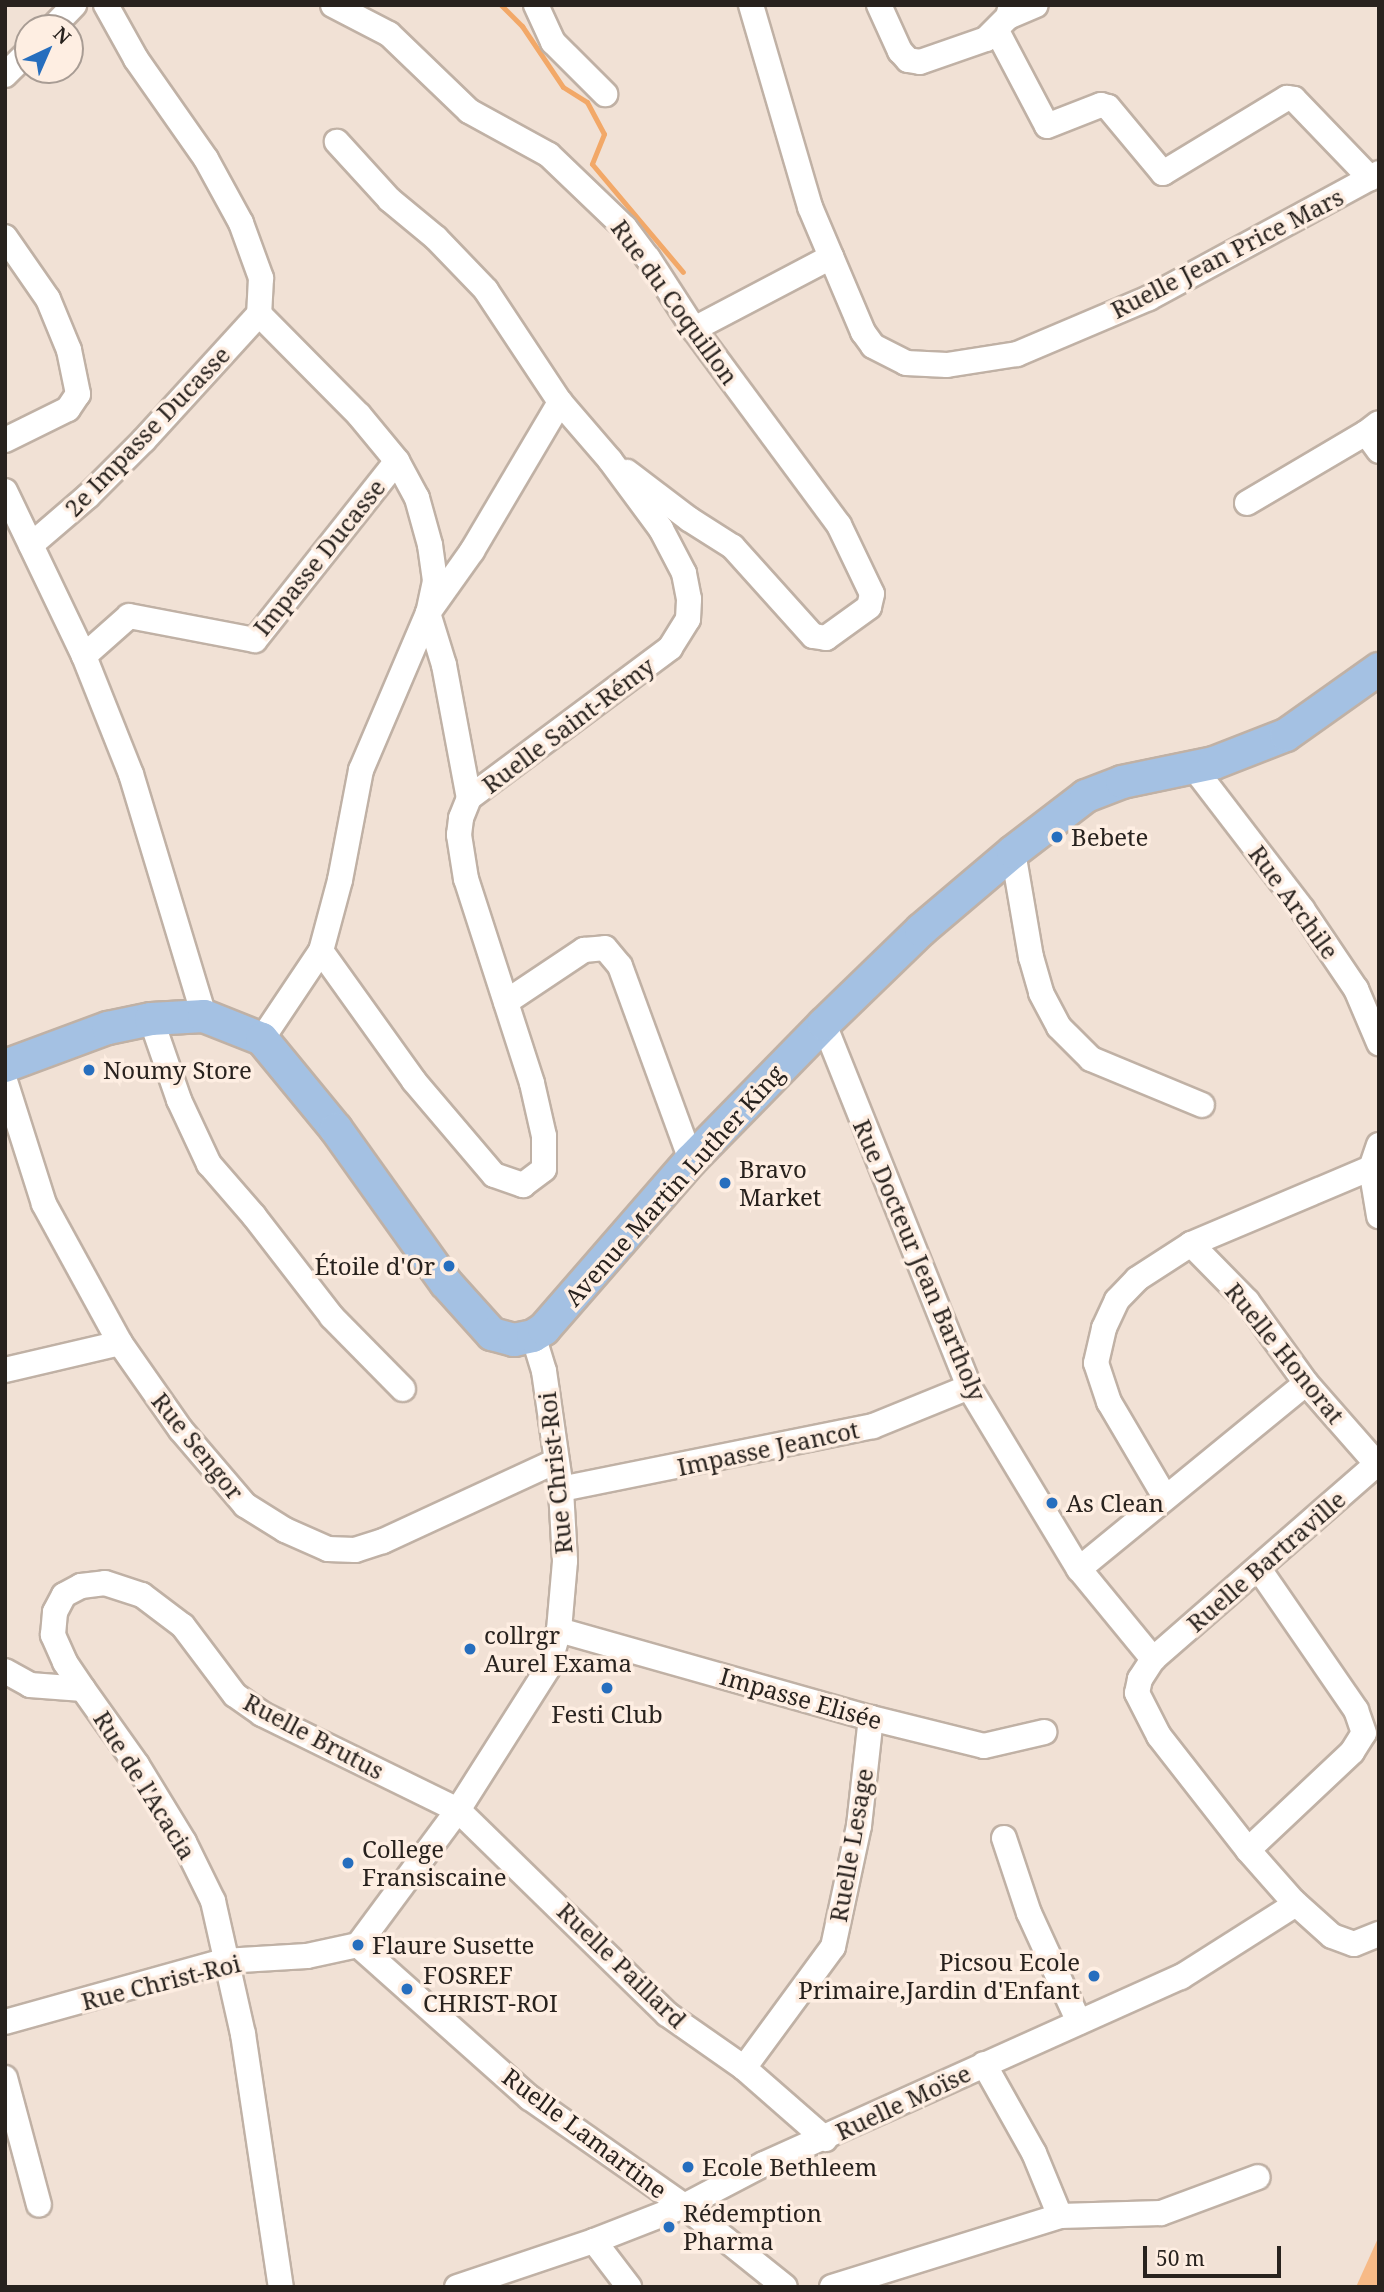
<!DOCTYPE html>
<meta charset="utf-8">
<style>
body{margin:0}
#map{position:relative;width:1384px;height:2292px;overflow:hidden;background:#f1e1d5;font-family:"Noto Serif",serif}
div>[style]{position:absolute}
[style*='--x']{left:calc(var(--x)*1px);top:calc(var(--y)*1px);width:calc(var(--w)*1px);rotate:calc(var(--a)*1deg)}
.green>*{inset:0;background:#f7ba87}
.stream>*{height:5px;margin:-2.5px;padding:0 2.5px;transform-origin:2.5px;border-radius:2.5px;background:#f2a868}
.roads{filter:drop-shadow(2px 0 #c0b1a5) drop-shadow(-2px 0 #c0b1a5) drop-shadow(0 2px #c0b1a5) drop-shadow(0 -2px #c0b1a5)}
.minor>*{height:24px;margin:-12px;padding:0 12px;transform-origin:12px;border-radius:12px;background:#fff}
.major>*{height:32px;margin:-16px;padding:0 16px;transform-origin:16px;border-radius:16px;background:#a4c1e3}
.dots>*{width:19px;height:19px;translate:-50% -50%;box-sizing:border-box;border:4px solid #feeee2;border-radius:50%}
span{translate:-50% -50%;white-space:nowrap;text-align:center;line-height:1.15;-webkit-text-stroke:7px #feeee2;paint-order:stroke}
.street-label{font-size:24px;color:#28221e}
.poi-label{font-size:24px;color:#28221e}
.left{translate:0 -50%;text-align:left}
.right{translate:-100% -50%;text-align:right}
.frame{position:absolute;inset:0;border:7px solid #28221e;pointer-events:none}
.north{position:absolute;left:14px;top:14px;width:70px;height:70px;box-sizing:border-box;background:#feeee2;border:2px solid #a89c94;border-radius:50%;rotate:44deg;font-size:19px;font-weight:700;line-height:28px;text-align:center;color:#28221e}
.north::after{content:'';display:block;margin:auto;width:24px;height:32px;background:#266ebe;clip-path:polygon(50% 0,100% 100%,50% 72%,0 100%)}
.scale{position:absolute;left:1143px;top:2246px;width:138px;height:32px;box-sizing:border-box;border:4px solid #28221e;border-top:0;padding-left:9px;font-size:21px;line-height:24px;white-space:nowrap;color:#28221e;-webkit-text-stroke:5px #feeee2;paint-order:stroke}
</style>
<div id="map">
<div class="green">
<div style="clip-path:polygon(1379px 2236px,1379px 2287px,1356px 2287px)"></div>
</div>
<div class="stream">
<div style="--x:501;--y:5;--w:30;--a:45"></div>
<div style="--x:522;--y:26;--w:73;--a:56.1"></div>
<div style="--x:563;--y:87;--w:28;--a:32"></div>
<div style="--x:587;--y:102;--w:36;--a:62"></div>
<div style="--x:604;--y:134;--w:32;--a:112"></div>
<div style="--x:592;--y:164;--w:141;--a:49.9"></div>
</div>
<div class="roads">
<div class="minor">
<div style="--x:106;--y:5;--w:62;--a:60.9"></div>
<div style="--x:136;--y:59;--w:122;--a:55"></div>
<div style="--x:206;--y:159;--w:73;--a:61.3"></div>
<div style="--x:241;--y:223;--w:59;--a:70"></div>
<div style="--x:261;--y:278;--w:36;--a:93"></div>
<div style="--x:333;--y:5;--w:63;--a:27.4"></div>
<div style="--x:389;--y:34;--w:111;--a:43.9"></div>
<div style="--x:469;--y:111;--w:91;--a:28.8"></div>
<div style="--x:549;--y:155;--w:105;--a:43.8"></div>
<div style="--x:625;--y:228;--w:38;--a:53"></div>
<div style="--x:648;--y:258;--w:85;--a:57.1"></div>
<div style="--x:694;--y:329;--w:244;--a:53.5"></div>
<div style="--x:839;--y:525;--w:76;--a:64.4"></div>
<div style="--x:872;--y:594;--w:13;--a:103"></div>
<div style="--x:869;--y:607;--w:53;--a:144.2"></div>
<div style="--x:826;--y:638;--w:13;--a:-171"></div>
<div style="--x:813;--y:636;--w:120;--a:-132"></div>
<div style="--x:733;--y:547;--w:52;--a:-147.5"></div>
<div style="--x:689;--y:519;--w:78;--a:-142.8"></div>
<div style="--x:536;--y:5;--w:41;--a:65.3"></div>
<div style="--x:553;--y:42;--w:74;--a:45"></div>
<div style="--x:751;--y:5;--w:210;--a:73.7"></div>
<div style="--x:810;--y:207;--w:136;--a:67"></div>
<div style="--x:863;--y:332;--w:17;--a:54"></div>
<div style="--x:873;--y:346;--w:37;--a:27"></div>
<div style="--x:906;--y:363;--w:41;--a:2.8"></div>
<div style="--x:947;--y:365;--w:71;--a:-8.9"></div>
<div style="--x:1017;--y:354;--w:143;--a:-23"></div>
<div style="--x:1149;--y:298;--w:262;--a:-28.5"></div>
<div style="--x:879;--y:5;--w:51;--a:65.5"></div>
<div style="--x:900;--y:51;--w:12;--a:48"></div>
<div style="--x:908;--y:60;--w:12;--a:9"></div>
<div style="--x:920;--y:62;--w:70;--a:-19.2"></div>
<div style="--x:986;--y:39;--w:31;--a:-45"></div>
<div style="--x:1008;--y:17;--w:12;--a:-76"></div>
<div style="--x:1008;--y:17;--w:30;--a:-23"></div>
<div style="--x:52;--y:28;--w:32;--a:-46"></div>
<div style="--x:997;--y:31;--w:107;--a:62.2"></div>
<div style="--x:1047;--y:126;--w:58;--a:-21.3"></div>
<div style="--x:1101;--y:105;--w:7;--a:16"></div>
<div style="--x:1108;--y:107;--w:86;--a:50.2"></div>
<div style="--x:1163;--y:173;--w:145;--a:-31.2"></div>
<div style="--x:1287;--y:98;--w:7;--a:8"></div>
<div style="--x:1294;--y:99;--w:110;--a:46.1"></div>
<div style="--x:5;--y:75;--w:33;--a:-45"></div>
<div style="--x:5;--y:237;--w:75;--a:55.3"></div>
<div style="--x:48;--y:299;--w:55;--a:67.6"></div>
<div style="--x:69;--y:350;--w:45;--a:78.4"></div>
<div style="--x:78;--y:394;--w:18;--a:124"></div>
<div style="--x:68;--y:409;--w:70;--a:153.8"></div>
<div style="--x:259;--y:314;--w:142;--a:45.3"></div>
<div style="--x:359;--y:415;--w:60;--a:50.4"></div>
<div style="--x:397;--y:461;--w:42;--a:61.6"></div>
<div style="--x:417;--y:498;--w:49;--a:74.5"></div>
<div style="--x:430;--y:545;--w:36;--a:82"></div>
<div style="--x:435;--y:581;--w:33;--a:102"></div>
<div style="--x:428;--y:613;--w:54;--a:72.9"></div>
<div style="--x:444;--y:665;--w:135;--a:79.4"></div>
<div style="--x:694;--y:329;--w:155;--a:-27.7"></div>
<div style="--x:1366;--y:433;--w:22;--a:54"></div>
<div style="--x:5;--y:491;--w:183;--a:64.4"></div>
<div style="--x:84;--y:656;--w:127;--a:68.3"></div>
<div style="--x:131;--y:774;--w:253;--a:73.2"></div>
<div style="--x:1247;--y:503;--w:138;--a:-30.5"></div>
<div style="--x:1366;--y:433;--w:16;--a:-38"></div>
<div style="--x:31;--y:545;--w:75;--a:-40.7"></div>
<div style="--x:88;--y:496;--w:79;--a:-45"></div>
<div style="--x:144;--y:440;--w:171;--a:-47.6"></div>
<div style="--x:84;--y:656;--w:60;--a:-41.6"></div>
<div style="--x:129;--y:616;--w:128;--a:10.8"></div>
<div style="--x:255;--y:640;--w:228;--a:-51.6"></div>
<div style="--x:1194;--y:768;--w:178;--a:52.5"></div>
<div style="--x:1302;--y:909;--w:97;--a:56"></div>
<div style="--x:1356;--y:989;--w:59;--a:66.9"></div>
<div style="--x:1013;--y:852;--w:107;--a:80.3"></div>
<div style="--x:1031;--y:957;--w:37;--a:74"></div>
<div style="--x:1041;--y:993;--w:38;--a:62"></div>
<div style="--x:1059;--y:1027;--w:45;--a:45"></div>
<div style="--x:1091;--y:1059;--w:120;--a:22.5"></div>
<div style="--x:321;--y:951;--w:160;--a:54.4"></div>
<div style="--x:414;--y:1081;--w:123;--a:49.6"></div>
<div style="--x:494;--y:1175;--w:31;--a:19"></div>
<div style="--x:523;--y:1185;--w:26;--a:-37"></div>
<div style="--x:544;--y:1169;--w:33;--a:-90"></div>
<div style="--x:544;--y:1136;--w:54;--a:-102.8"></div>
<div style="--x:532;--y:1083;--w:214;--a:-107.9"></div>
<div style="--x:466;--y:879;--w:45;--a:-99"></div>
<div style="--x:459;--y:835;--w:17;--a:-83"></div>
<div style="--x:461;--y:818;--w:22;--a:-68"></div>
<div style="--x:469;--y:798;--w:251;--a:-36.7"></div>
<div style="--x:670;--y:648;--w:34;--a:-58"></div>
<div style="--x:688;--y:619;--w:20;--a:-87"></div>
<div style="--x:689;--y:599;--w:26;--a:-101"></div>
<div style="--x:684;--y:573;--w:50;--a:-117.6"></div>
<div style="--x:661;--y:529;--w:86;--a:-126.5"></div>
<div style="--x:610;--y:460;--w:77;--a:-130.8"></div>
<div style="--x:560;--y:402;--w:134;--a:-123.5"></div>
<div style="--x:486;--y:290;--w:72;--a:-133.9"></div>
<div style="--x:436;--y:238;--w:60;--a:-140.4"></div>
<div style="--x:390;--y:200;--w:79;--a:-132.4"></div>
<div style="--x:506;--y:1002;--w:94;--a:-33.7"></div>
<div style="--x:584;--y:950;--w:21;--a:-5"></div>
<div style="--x:605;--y:948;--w:23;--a:50"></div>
<div style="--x:620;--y:966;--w:207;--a:69.9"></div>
<div style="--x:151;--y:1019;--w:86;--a:70.9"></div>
<div style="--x:179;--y:1100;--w:71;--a:64.9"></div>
<div style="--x:209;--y:1164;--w:69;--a:49.1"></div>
<div style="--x:254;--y:1216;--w:128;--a:52.3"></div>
<div style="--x:332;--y:1317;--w:101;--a:45.4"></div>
<div style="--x:824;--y:1024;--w:391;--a:68.2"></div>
<div style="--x:969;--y:1387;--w:213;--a:58.9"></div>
<div style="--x:1079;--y:1569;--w:117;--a:50.6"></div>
<div style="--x:262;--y:1039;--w:106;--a:-56.2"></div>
<div style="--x:321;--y:951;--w:73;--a:-75"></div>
<div style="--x:340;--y:880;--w:112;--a:-79.2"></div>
<div style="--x:361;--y:770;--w:171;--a:-66.9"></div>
<div style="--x:428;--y:613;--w:76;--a:-54.6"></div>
<div style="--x:472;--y:551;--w:173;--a:-59.4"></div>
<div style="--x:5;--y:1081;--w:129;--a:72.4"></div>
<div style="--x:44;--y:1204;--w:158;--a:61.3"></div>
<div style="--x:120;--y:1343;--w:106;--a:55"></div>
<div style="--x:181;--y:1430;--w:99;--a:49.5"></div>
<div style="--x:245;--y:1505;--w:47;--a:32"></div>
<div style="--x:285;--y:1530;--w:47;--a:23.8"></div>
<div style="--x:328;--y:1549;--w:27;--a:2"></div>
<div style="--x:355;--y:1550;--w:29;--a:-18"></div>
<div style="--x:383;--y:1541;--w:191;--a:-24.8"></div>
<div style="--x:1379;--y:1145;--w:24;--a:109"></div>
<div style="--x:1371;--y:1168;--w:49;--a:80.5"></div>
<div style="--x:1191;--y:1244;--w:80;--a:45.5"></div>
<div style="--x:1247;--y:1301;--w:101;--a:54.3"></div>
<div style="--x:1306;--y:1383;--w:108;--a:48.8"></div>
<div style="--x:5;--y:1370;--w:118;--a:-13.2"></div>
<div style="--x:1379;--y:1462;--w:300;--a:138.9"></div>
<div style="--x:1153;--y:1659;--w:24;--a:123"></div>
<div style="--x:1140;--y:1679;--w:14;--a:102"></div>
<div style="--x:1137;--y:1693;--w:48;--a:62.9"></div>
<div style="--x:1159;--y:1736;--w:145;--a:52"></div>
<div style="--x:1248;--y:1850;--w:68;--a:48.6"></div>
<div style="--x:1293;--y:1901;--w:52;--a:41.9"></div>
<div style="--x:1332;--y:1936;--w:23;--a:20"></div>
<div style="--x:1354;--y:1944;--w:27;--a:-22"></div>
<div style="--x:561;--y:1489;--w:318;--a:-11.4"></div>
<div style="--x:873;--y:1426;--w:104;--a:-22.1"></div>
<div style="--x:1165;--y:1497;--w:110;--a:-120.5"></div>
<div style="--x:1109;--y:1402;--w:41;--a:-108.4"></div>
<div style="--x:1096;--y:1363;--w:36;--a:-77"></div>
<div style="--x:1104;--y:1328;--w:31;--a:-65"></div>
<div style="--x:1117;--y:1300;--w:29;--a:-46"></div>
<div style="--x:1137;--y:1279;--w:64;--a:-32.9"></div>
<div style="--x:1191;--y:1244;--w:195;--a:-22.9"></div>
<div style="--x:1079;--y:1569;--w:293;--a:-39.3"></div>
<div style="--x:559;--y:1630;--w:324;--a:15.8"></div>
<div style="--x:871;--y:1718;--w:116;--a:13.9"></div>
<div style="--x:984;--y:1746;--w:62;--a:-13.1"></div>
<div style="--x:5;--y:1671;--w:29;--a:29"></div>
<div style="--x:30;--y:1685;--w:53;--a:4.3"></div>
<div style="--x:83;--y:1689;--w:93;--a:54.6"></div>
<div style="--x:137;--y:1765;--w:90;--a:58.6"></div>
<div style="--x:184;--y:1842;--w:66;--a:63.8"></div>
<div style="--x:213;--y:1901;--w:136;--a:77.3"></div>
<div style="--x:243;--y:2034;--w:256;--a:81.5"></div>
<div style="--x:83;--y:1689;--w:32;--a:-124"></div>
<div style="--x:65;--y:1662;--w:30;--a:-114"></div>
<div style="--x:53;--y:1635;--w:23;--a:-85"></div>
<div style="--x:55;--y:1612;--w:19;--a:-62"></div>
<div style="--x:64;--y:1595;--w:19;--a:-28"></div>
<div style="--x:81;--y:1586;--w:24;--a:-7"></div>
<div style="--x:105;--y:1583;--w:39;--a:18"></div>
<div style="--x:142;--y:1595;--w:51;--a:37.1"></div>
<div style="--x:183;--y:1626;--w:86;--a:53"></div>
<div style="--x:235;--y:1695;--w:33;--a:35"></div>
<div style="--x:262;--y:1714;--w:218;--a:26.1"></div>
<div style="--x:458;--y:1810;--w:292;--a:44.3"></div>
<div style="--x:667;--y:2014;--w:94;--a:35"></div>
<div style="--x:744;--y:2068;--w:108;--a:41.2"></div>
<div style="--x:1004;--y:1838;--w:79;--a:71.6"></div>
<div style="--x:1029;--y:1913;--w:120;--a:65.4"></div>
<div style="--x:1248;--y:1850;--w:143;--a:-43.3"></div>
<div style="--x:1352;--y:1752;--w:22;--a:-58"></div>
<div style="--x:1364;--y:1733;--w:24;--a:-109"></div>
<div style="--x:1356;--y:1710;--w:171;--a:-124.5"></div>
<div style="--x:358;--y:1945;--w:230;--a:41.7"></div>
<div style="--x:530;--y:2098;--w:188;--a:35"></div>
<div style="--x:684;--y:2206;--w:129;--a:38.7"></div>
<div style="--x:5;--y:2022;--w:227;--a:-15.6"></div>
<div style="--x:224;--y:1961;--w:83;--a:-3.4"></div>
<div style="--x:307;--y:1956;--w:52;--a:-12.2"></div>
<div style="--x:358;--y:1945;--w:168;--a:-53.5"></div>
<div style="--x:458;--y:1810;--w:168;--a:-57.6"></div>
<div style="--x:548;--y:1668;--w:40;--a:-74"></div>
<div style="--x:559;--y:1630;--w:69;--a:-85"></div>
<div style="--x:565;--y:1561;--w:72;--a:-93.2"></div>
<div style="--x:561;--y:1489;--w:119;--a:-98.2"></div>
<div style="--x:544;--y:1371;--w:37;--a:-107"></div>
<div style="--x:984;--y:2064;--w:102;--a:60.7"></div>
<div style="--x:1034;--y:2153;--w:68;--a:67.6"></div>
<div style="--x:744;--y:2068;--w:150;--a:-53.7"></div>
<div style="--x:833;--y:1947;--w:124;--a:-77.9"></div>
<div style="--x:859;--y:1826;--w:109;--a:-83.7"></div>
<div style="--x:5;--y:2078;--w:131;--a:75"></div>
<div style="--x:594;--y:2241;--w:58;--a:52.7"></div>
<div style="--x:457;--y:2287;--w:145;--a:-18.6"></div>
<div style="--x:594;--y:2241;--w:97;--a:-21.3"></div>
<div style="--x:684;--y:2206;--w:90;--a:-27.7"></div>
<div style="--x:764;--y:2164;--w:457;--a:-24.2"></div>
<div style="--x:1181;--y:1977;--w:136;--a:-32.4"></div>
<div style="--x:832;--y:2287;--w:239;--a:-17.3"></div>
<div style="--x:1060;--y:2216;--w:101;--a:-1.7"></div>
<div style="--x:1161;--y:2213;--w:103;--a:-20.4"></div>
</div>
<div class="major">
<div style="--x:5;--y:1066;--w:110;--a:-20.3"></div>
<div style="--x:108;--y:1028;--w:44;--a:-11.8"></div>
<div style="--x:151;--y:1019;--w:53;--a:-3.2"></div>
<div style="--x:204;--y:1016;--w:62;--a:21.6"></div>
<div style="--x:262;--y:1039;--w:117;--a:50.6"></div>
<div style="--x:336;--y:1129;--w:189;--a:54.5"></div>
<div style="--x:446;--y:1283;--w:69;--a:48"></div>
<div style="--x:492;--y:1334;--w:23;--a:15"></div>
<div style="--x:514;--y:1340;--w:19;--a:-12"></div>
<div style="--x:533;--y:1336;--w:13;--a:-32"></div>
<div style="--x:544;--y:1329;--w:224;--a:-49"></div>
<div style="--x:691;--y:1160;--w:190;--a:-45.6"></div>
<div style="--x:824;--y:1024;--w:135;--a:-44.1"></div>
<div style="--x:921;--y:930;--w:121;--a:-40.3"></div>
<div style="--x:1013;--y:852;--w:92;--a:-37.5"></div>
<div style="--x:1086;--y:796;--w:39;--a:-21"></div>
<div style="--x:1122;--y:782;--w:94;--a:-11.7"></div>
<div style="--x:1214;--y:763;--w:77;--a:-21.3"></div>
<div style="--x:1286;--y:735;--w:114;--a:-35.4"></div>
</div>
</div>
<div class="dots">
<div style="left:1057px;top:837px;background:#266ebe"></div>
<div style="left:89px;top:1070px;background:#266ebe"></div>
<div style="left:725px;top:1183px;background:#266ebe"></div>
<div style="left:449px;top:1266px;background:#266ebe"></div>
<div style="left:1052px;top:1503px;background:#266ebe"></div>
<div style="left:470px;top:1649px;background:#266ebe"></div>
<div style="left:607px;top:1688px;background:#266ebe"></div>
<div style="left:348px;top:1863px;background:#266ebe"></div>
<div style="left:358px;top:1945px;background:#266ebe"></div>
<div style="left:1094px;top:1976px;background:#266ebe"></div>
<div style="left:407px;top:1989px;background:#266ebe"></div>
<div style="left:688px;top:2167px;background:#266ebe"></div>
<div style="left:669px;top:2227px;background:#266ebe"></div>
</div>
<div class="street-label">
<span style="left:1227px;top:253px;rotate:-27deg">Ruelle Jean Price Mars</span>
<span style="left:675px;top:302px;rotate:54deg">Rue du Coquillon</span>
<span style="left:147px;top:431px;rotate:-46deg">2e Impasse Ducasse</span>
<span style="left:319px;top:557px;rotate:-51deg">Impasse Ducasse</span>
<span style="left:568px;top:725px;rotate:-37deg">Ruelle Saint-Rémy</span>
<span style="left:1294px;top:902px;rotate:54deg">Rue Archile</span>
<span style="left:674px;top:1185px;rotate:-48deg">Avenue Martin Luther King</span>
<span style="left:920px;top:1260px;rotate:67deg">Rue Docteur Jean Bartholy</span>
<span style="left:1285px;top:1353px;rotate:51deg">Ruelle Honorat</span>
<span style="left:198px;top:1446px;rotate:51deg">Rue Sengor</span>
<span style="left:768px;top:1448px;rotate:-12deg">Impasse Jeancot</span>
<span style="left:555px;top:1473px;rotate:-96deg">Rue Christ-Roi</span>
<span style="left:1266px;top:1561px;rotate:-41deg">Ruelle Bartraville</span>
<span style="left:801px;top:1698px;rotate:16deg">Impasse Elisée</span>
<span style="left:314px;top:1736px;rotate:28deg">Ruelle Brutus</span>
<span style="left:145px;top:1785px;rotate:58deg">Rue de l'Acacia</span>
<span style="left:851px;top:1845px;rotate:-80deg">Ruelle Lesage</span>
<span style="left:622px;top:1965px;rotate:44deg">Ruelle Paillard</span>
<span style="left:161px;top:1982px;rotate:-14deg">Rue Christ-Roi</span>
<span style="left:903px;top:2102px;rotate:-25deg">Ruelle Moïse</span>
<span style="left:585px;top:2133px;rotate:37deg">Ruelle Lamartine</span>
</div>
<div class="poi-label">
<span class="left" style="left:1071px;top:837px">Bebete</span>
<span class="left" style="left:103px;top:1070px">Noumy Store</span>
<span class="left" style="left:739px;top:1183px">Bravo<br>Market</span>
<span class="right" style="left:435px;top:1266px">Étoile d'Or</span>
<span class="left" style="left:1066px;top:1503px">As Clean</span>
<span class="left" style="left:484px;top:1649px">collrgr<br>Aurel Exama</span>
<span style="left:607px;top:1714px">Festi Club</span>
<span class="left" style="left:362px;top:1863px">College<br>Fransiscaine</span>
<span class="left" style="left:372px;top:1945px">Flaure Susette</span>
<span class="right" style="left:1080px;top:1976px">Picsou Ecole<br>Primaire,Jardin d'Enfant</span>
<span class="left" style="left:423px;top:1989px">FOSREF<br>CHRIST-ROI</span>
<span class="left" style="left:702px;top:2167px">Ecole Bethleem</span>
<span class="left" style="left:683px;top:2227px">Rédemption<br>Pharma</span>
</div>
<div class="frame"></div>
<div class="north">N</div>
<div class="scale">50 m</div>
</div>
